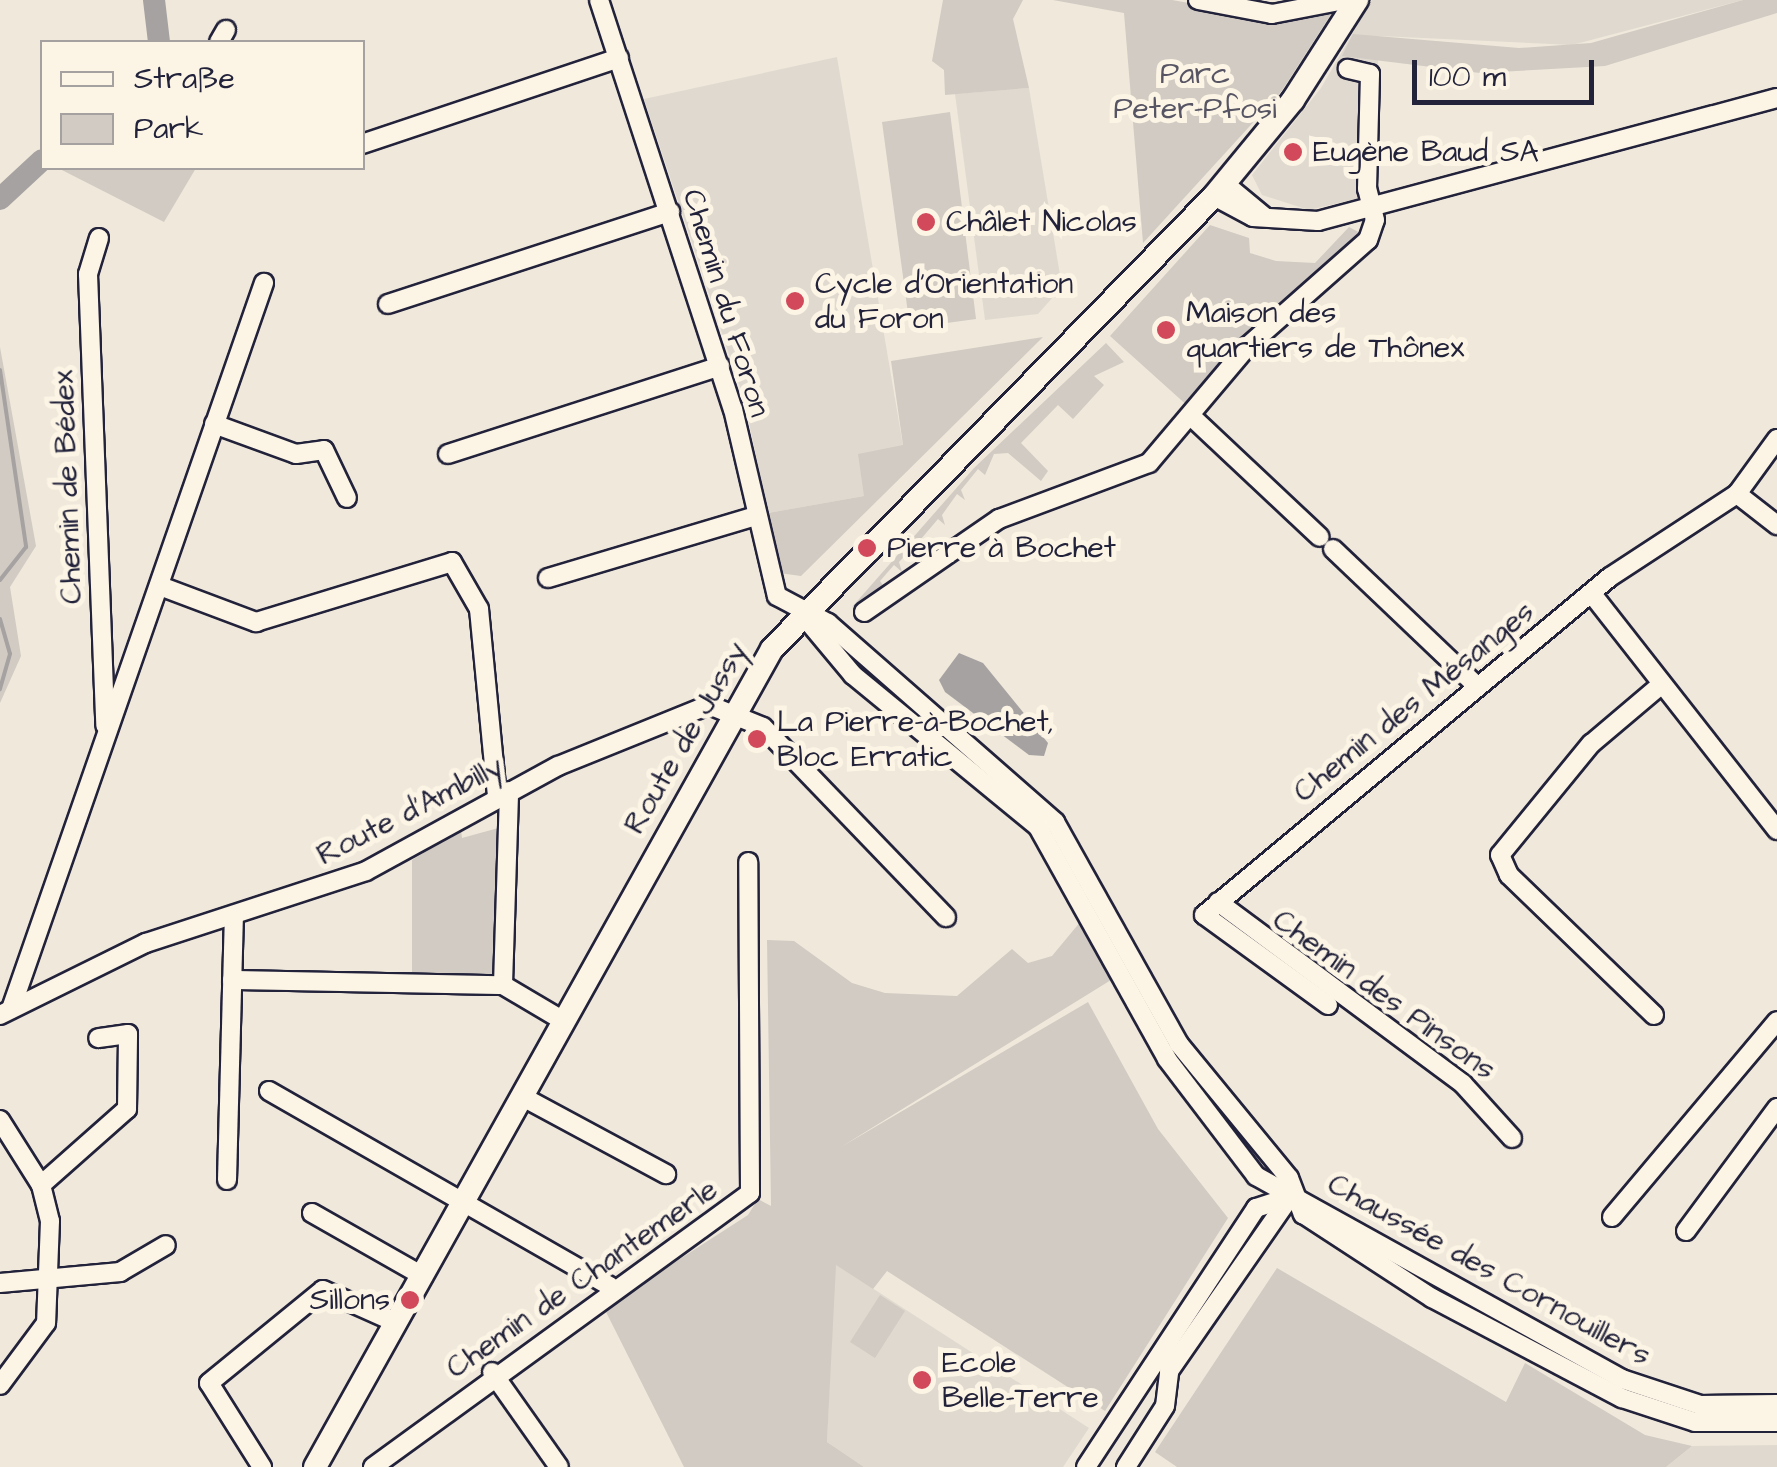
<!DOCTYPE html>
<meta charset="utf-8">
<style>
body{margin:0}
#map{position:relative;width:1777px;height:1467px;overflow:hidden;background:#efe8db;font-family:"Architects Daughter",sans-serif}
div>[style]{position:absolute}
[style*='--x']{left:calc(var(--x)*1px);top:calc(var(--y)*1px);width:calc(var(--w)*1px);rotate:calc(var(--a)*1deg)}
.built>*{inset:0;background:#e0d9cf}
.green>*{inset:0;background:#d1cbc3}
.water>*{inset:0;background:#a6a2a2}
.stream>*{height:4px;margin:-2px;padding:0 2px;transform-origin:2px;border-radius:2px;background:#a6a2a2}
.river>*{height:22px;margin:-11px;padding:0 11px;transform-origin:11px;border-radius:11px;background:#a6a2a2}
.roads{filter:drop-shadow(2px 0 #22223b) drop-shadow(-2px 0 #22223b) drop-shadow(0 2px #22223b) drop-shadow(0 -2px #22223b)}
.minor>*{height:18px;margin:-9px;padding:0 9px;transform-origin:9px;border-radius:9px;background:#fcf5e5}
.major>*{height:22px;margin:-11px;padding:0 11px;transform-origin:11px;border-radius:11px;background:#fcf5e5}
.dots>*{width:28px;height:28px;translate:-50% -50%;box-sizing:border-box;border:5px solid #fcf5e5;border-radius:50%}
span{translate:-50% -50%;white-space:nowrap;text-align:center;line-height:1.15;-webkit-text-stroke:10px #fcf5e5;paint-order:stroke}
.park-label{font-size:30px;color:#575564}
.poi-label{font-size:30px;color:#22223b}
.left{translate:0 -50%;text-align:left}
.right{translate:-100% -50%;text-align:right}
.street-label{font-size:30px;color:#22223b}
.legend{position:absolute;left:40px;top:40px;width:325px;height:130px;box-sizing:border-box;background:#fcf5e5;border:2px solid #a5a1a1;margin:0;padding:12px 18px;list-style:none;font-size:30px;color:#22223b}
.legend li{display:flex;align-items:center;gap:20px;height:50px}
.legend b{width:50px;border:2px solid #a5a1a1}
.scale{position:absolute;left:1412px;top:60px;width:182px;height:45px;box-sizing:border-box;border:5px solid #22223b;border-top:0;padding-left:12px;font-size:30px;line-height:35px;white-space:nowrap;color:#22223b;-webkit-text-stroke:8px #fcf5e5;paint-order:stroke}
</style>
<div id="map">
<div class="built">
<div style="clip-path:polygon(1372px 0,1743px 0,1572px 45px,1379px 36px,1373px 195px,1309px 210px,1262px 195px,1252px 175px,1321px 88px)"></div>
<div style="clip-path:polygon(837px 57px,903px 446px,864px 496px,768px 513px,744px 399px,644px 99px)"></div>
<div style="clip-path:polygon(1029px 88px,1062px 287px,1038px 314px,985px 320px,955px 94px)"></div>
<div style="clip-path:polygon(835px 1264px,1089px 1428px,1063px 1467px,864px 1467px,827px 1442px)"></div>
<div style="clip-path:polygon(1777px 1445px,1777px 1467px,1666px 1467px,1692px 1446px)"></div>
</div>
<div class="green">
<div style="clip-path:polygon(943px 0,1023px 0,1013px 19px,1029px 88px,945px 95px,944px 70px,932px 61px)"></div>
<div style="clip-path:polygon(1053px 0,1172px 0,1263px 16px,1335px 8px,1281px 92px,1143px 243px,1124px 13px)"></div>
<div style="clip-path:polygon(1743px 0,1777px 0,1777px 13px,1605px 66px,1480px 73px,1342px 56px,1353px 34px,1519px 48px,1591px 43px)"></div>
<div style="clip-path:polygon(950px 112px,976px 319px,910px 328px,882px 122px)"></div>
<div style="clip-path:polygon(58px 168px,196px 168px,164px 222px)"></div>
<div style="clip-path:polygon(1210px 225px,1249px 238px,1250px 253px,1276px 261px,1315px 263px,1349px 227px,1364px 235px,1190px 408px,1110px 336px)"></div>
<div style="clip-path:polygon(1043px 337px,801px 576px,779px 573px,768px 513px,864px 496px,858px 454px,903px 445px,891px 361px)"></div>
<div style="clip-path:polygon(1106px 343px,1124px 362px,1094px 376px,1104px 385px,1073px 419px,1058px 405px,1021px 443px,1048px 471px,1041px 481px,1008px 453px,994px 454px,985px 475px,978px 469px,961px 490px,965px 500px,957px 494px,942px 515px,945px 525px,938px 519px,921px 539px,924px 549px,916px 544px,899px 562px,902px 572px,894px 565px,880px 581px,887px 591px,852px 607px,974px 468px)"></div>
<div style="clip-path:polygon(0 347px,36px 546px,10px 587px,21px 656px,0 703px)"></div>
<div style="clip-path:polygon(502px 827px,500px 980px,412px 980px,412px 860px,461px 830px,462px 838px)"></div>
<div style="clip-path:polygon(1081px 921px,1111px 980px,841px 1147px,1088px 1002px,1158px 1129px,1228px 1218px,1105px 1411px,887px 1271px,873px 1289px,836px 1265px,827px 1442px,864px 1467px,684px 1467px,604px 1308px,748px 1215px,758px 1199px,771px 1206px,767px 940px,794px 941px,852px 983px,885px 993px,957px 996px,1012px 949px,1028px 963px,1052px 956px)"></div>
<div style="clip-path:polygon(1277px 1268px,1506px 1402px,1525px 1363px,1645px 1435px,1692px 1446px,1666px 1467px,1177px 1467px,1155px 1452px)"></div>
<div style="clip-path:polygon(880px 1295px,905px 1311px,875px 1358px,850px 1342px)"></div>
</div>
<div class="water">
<div style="clip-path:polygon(959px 653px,983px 663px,1048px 743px,1044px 756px,1029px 755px,945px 692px,939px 680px)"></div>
</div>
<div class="stream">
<div style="--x:0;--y:370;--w:179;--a:81.6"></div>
<div style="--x:26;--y:547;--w:42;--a:128.2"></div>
<div style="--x:0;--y:619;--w:36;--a:74"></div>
<div style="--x:10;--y:654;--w:37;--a:106"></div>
</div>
<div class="river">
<div style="--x:154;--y:0;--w:42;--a:83.2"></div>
<div style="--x:0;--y:199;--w:57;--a:-42.9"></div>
</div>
<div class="roads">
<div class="minor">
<div style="--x:599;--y:0;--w:430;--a:71.9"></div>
<div style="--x:733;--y:409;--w:192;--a:76.8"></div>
<div style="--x:777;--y:596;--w:58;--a:27.9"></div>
<div style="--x:828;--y:623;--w:302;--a:41.2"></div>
<div style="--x:1055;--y:822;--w:254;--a:60.8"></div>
<div style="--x:1179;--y:1044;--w:173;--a:50.6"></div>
<div style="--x:1289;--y:1178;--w:39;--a:69"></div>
<div style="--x:1303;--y:1214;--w:154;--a:33.1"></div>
<div style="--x:1432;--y:1298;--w:215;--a:27.8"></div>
<div style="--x:1622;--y:1398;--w:77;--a:18.2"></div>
<div style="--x:1695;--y:1422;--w:82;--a:0"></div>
<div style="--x:1198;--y:0;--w:75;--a:10.7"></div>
<div style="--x:1272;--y:14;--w:74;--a:-10.9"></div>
<div style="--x:219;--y:42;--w:14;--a:-60"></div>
<div style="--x:362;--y:144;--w:271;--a:-18.5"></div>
<div style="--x:1225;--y:184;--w:52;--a:39.5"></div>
<div style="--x:1214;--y:196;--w:44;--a:28.3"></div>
<div style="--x:1253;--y:217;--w:65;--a:3.5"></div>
<div style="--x:1318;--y:221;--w:475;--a:-15"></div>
<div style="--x:99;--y:238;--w:38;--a:107"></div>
<div style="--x:88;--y:274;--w:452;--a:87.8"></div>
<div style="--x:388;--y:304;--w:297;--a:-18.1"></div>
<div style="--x:1192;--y:417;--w:175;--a:43.2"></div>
<div style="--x:214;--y:424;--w:87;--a:20.1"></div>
<div style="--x:296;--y:454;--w:28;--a:-8"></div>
<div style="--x:324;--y:450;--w:53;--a:64.4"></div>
<div style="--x:448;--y:454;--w:286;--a:-17.9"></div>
<div style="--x:1737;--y:494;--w:51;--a:37.8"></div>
<div style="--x:1333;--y:549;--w:197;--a:43.6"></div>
<div style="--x:548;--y:578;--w:217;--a:-16.6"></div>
<div style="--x:160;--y:586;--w:103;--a:20.6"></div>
<div style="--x:256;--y:622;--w:205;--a:-17"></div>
<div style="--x:452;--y:562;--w:54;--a:60.1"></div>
<div style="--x:479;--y:609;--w:189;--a:84.5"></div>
<div style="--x:1592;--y:594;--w:300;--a:51.9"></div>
<div style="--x:864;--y:612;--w:164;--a:-34.6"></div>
<div style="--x:999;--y:519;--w:160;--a:-20.5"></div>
<div style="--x:1149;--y:463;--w:153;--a:-49.8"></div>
<div style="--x:1248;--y:346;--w:160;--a:-41.5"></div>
<div style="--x:1368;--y:240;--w:21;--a:-71"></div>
<div style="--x:1375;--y:220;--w:32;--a:-104"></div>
<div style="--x:1367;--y:189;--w:115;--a:-88.5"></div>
<div style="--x:1370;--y:74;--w:23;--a:-167"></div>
<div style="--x:802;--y:614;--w:80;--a:50.1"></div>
<div style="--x:853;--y:675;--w:239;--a:39.4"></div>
<div style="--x:1038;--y:827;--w:265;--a:60.9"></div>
<div style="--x:1167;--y:1059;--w:147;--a:52.7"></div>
<div style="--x:1256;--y:1176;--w:419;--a:29"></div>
<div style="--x:1622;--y:1379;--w:82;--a:18.4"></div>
<div style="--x:1700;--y:1405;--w:77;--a:-0.7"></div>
<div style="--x:1218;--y:902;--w:305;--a:36.6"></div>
<div style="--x:1463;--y:1084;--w:73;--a:47.8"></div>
<div style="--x:232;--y:980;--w:271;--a:1.1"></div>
<div style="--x:503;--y:985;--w:194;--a:-88.2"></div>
<div style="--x:503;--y:985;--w:69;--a:30.7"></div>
<div style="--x:1328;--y:1005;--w:153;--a:-144"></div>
<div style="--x:1204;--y:915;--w:528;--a:-39.78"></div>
<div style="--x:1610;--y:577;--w:152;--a:-33.2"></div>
<div style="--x:1737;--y:494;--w:68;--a:-54"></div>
<div style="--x:11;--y:1009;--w:769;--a:-70.79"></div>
<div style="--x:0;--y:1015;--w:163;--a:-26.3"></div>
<div style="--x:146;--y:943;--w:231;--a:-18.1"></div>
<div style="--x:366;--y:871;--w:219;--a:-28.7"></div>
<div style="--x:558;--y:766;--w:163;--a:-22"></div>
<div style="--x:709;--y:705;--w:58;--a:22.2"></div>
<div style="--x:763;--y:727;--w:264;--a:46.1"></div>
<div style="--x:1654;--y:1015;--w:202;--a:-136"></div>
<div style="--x:1509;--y:875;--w:22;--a:-114"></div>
<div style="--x:1500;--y:855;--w:144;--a:-50.7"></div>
<div style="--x:1591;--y:744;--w:93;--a:-40.2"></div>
<div style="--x:269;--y:1091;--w:393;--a:29.8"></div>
<div style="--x:521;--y:1096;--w:165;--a:28.3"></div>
<div style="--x:0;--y:1120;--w:77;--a:57.8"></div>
<div style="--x:41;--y:1185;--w:37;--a:76"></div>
<div style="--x:50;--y:1221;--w:102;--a:92.2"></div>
<div style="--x:46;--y:1323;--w:77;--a:126.6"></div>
<div style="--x:227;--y:1180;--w:265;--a:-88.5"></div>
<div style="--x:41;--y:1185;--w:115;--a:-41.5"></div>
<div style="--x:127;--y:1109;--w:75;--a:-89.2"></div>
<div style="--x:128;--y:1034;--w:30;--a:172"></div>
<div style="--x:312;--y:1213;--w:128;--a:29.6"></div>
<div style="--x:1612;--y:1217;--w:256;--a:-49.9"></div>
<div style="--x:1686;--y:1231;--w:153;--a:-53.5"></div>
<div style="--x:0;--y:1283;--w:121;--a:-5.2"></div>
<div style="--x:120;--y:1272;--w:53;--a:-30.4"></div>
<div style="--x:492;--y:1372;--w:116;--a:54.8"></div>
<div style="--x:262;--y:1467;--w:99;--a:-122.2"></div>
<div style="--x:209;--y:1383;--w:147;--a:-39.2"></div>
<div style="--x:323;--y:1290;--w:81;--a:24"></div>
<div style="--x:373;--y:1467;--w:466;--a:-36"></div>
<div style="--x:750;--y:1193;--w:331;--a:-90.3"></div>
<div style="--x:1086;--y:1467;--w:310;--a:-56.7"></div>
<div style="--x:1256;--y:1208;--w:38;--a:-18"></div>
<div style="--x:1126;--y:1467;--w:72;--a:-57.4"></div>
<div style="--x:1165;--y:1406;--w:35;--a:-83"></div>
<div style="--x:1169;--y:1371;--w:208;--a:-55.2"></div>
</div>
<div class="major">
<div style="--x:315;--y:1467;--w:937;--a:-60.81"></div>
<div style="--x:772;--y:649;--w:633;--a:-45.7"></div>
<div style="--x:1214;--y:196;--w:124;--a:-50.5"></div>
<div style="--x:1293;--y:100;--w:119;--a:-57.4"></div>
</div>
</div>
<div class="dots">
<div style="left:1293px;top:152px;background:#d1495b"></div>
<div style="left:926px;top:222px;background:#d1495b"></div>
<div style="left:795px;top:301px;background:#d1495b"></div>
<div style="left:1166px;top:330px;background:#d1495b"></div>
<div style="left:867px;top:548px;background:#d1495b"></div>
<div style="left:757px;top:739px;background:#d1495b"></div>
<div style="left:410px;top:1300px;background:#d1495b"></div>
<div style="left:922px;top:1380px;background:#d1495b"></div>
</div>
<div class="park-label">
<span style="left:1195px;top:91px">Parc<br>Peter-Pfosi</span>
</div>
<div class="poi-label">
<span class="left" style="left:1313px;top:152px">Eugène Baud SA</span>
<span class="left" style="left:946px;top:222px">Châlet Nicolas</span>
<span class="left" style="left:815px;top:301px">Cycle d'Orientation<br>du Foron</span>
<span class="left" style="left:1186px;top:330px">Maison des<br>quartiers de Thônex</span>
<span class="left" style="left:887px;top:548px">Pierre à Bochet</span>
<span class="left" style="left:777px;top:739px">La Pierre-à-Bochet,<br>Bloc Erratic</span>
<span class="right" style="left:390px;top:1300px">Sillons</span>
<span class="left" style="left:942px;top:1380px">Ecole<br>Belle-Terre</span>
</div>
<div class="street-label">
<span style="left:726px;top:303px;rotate:73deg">Chemin du Foron</span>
<span style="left:68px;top:487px;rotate:-92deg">Chemin de Bédex</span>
<span style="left:1414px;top:702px;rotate:-39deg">Chemin des Mésanges</span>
<span style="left:686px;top:738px;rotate:-60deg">Route de Jussy</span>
<span style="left:410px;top:811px;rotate:-27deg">Route d'Ambilly</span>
<span style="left:1384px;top:995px;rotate:36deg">Chemin des Pinsons</span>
<span style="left:1489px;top:1270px;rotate:29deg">Chaussée des Cornouillers</span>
<span style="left:582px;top:1279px;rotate:-35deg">Chemin de Chantemerle</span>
</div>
<ul class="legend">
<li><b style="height:12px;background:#fcf5e5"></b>Straße</li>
<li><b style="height:28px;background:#d1cbc3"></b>Park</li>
</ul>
<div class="scale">100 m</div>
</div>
